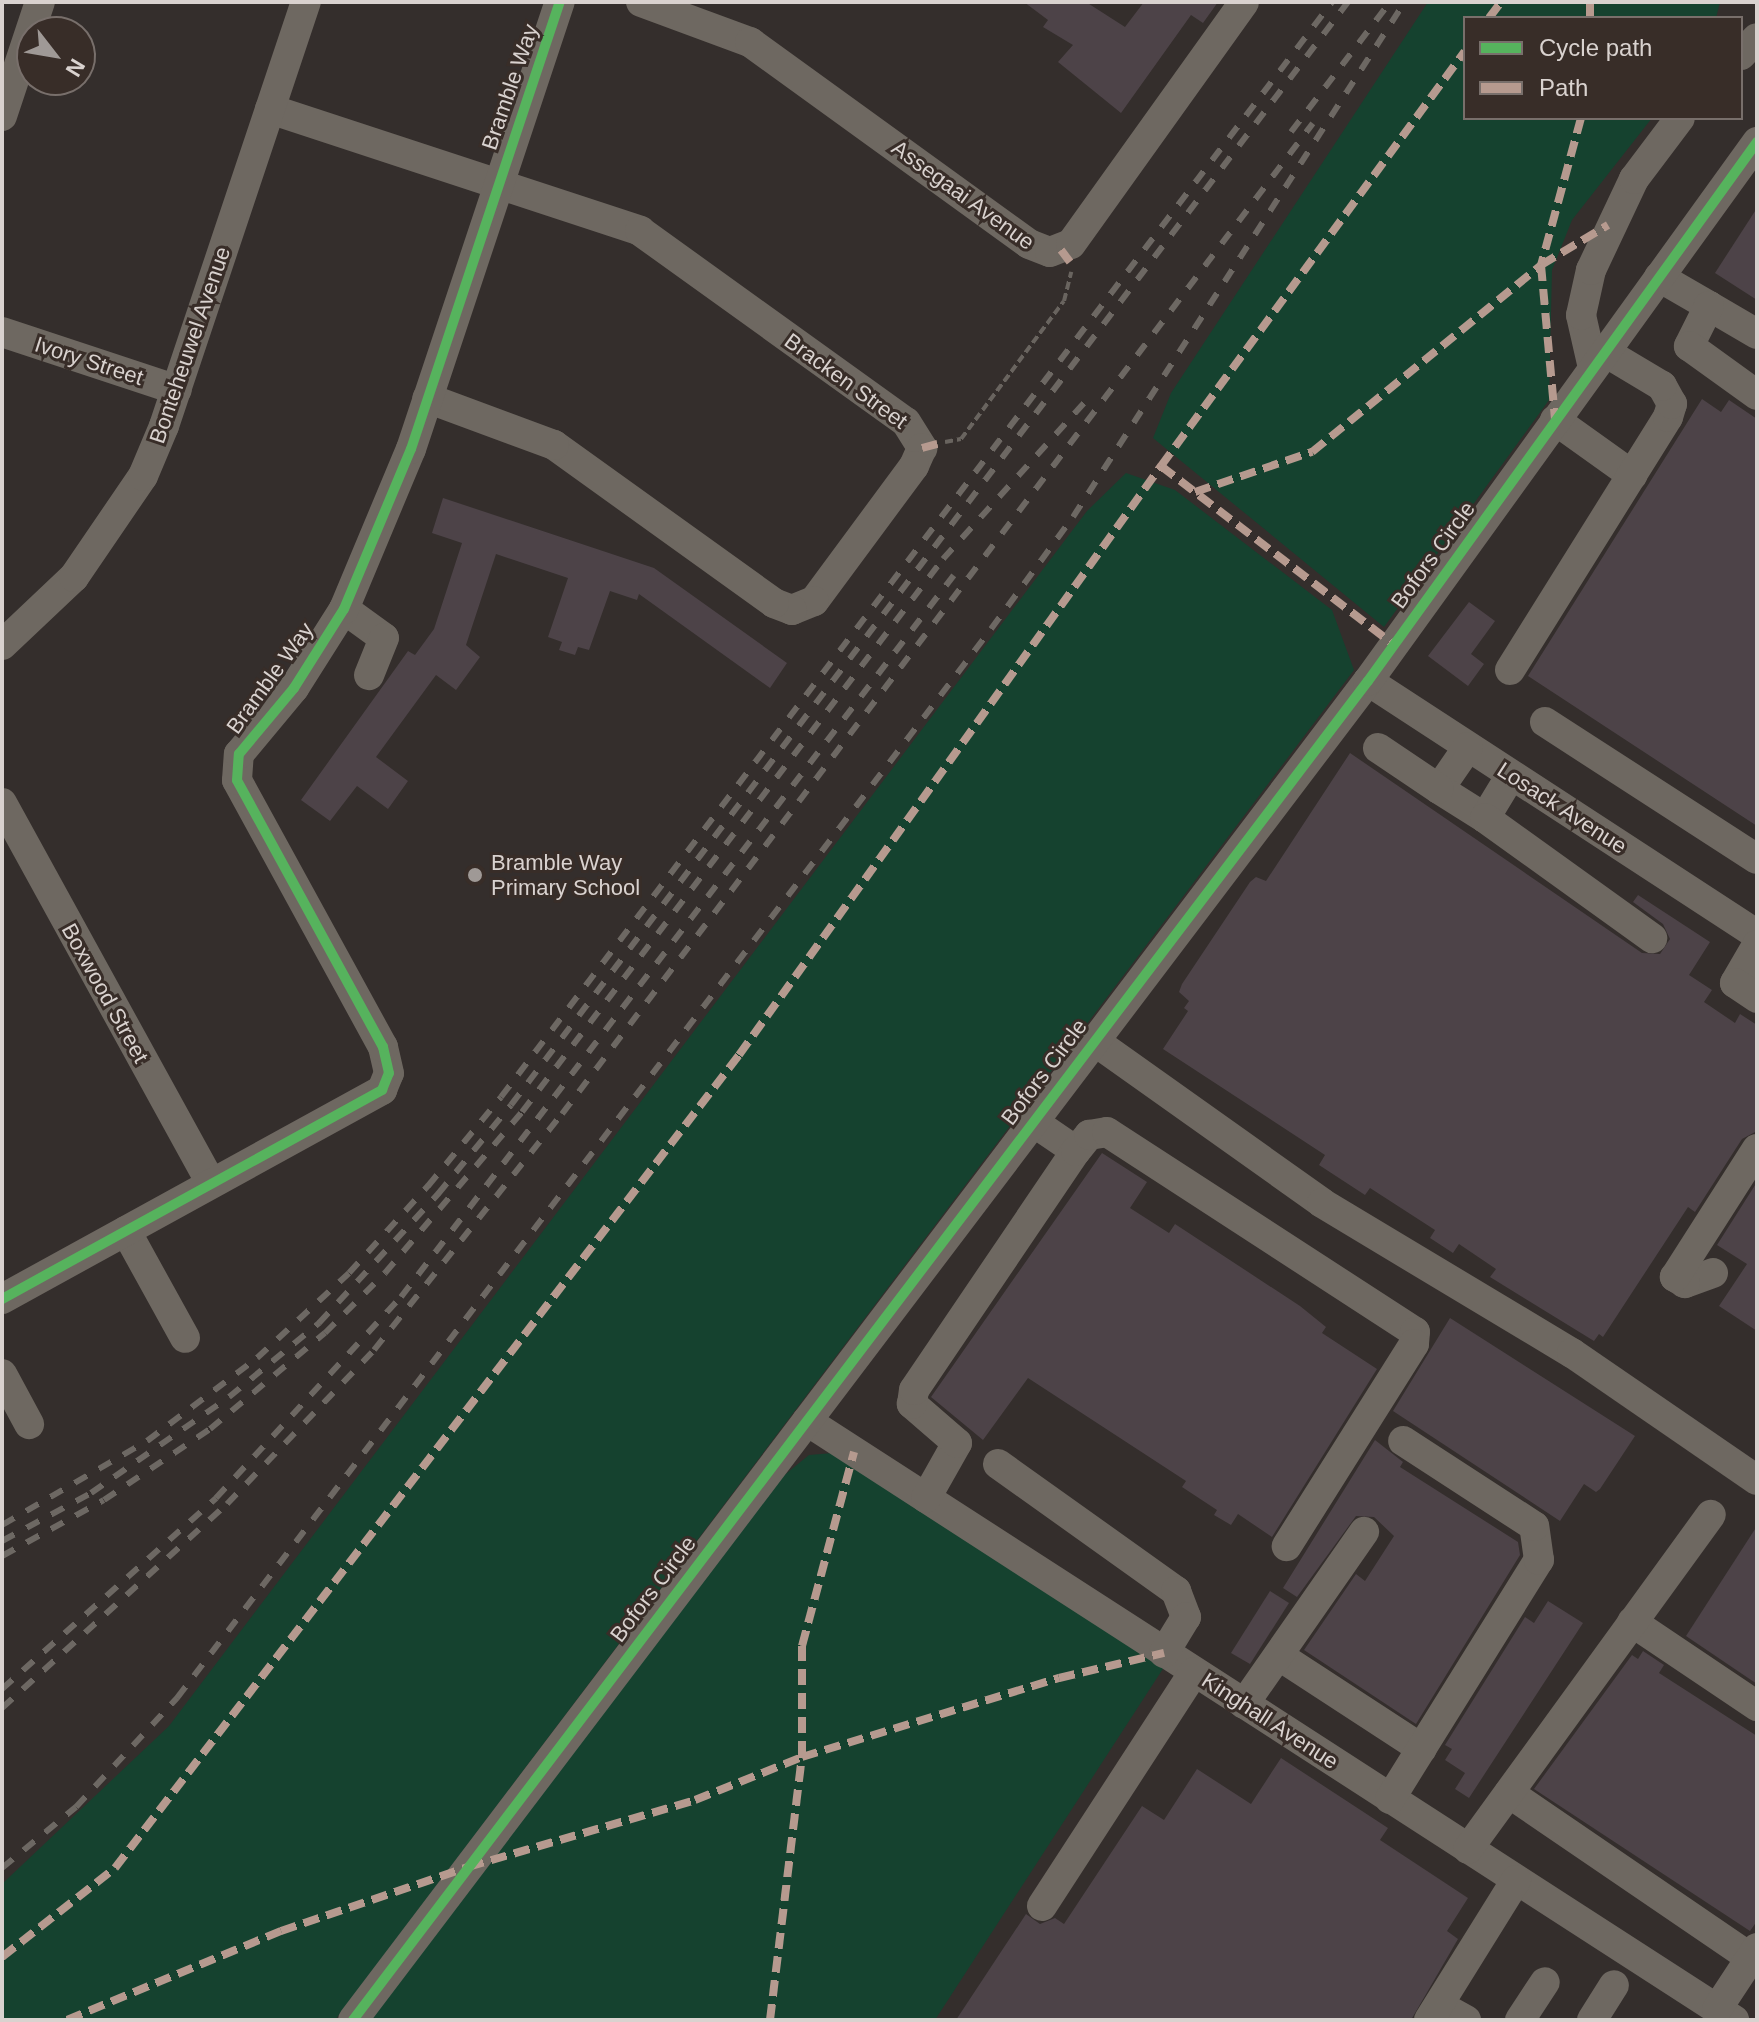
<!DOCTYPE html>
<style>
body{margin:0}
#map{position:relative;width:1759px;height:2022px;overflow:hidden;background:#342e2c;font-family:Arial,sans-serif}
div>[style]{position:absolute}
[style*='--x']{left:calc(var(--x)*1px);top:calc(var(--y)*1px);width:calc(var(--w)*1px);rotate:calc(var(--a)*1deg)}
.green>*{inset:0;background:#15422f}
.building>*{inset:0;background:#4d4348}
.path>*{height:4px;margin-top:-2px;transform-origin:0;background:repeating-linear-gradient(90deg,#69645f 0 8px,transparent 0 12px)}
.minor>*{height:30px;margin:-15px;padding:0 15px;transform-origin:15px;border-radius:15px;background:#6e6861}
.rail>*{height:6px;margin-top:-3px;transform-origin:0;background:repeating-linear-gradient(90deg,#6d6863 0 14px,transparent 0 28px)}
.quiet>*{height:8px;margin-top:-4px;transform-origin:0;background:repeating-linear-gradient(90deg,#b69a8f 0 16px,transparent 0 24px)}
.cycleway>*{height:10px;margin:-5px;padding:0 5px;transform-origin:5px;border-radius:5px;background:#56b35d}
.dots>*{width:22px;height:22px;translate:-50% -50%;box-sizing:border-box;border:4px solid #382d28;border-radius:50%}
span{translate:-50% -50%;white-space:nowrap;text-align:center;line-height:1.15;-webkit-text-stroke:6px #382d28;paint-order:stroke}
.street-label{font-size:22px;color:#d9d2cf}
.poi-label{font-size:22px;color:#d9d2cf}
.left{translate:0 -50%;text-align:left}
.frame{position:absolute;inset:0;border:4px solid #d9d2cf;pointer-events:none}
.legend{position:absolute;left:1463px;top:16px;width:280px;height:104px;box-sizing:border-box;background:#382d28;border:2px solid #786f6b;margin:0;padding:10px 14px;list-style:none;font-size:24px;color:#d9d2cf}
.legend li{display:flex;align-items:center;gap:16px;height:40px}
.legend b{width:40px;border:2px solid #786f6b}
.north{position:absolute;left:16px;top:16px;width:80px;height:80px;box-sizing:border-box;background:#382d28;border:2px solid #786f6b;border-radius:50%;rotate:121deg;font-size:22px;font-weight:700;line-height:32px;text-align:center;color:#d9d2cf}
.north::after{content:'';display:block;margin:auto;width:28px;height:36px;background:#9f9996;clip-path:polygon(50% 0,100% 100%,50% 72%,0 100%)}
</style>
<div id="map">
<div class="green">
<div style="clip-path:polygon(1428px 2px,1720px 2px,1716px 18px,1465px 18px,1465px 118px,1652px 118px,1572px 220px,1552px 270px,1549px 400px,1384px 627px,1153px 438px,1171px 393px)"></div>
<div style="clip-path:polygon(1126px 473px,1175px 490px,1332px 610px,1354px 670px,335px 2020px,2px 2020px,2px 1884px,169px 1726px,1087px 511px)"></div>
<div style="clip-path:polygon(833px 1453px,1168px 1661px,935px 2020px,369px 2020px,782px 1477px,809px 1455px)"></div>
</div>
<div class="building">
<div style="clip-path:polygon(1024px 2px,1086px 2px,1125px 27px,1144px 2px,1218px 2px,1203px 23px,1191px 15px,1121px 113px,1058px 62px,1073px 45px,1043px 27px,1048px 20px)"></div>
<div style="clip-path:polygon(1757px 208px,1757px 300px,1715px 273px)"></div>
<div style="clip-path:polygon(1702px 399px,1721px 412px,1729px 400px,1757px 419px,1757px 826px,1528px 676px)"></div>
<div style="clip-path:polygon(443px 498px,654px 568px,787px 663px,770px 688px,639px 594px,637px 600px,610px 591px,589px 650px,578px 647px,575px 655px,559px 650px,562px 642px,548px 637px,568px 578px,496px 554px,466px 645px,480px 657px,456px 690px,436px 675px,376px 757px,408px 781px,388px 809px,357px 786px,330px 821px,301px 800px,408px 651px,415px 655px,434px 629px,462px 543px,432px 533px)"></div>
<div style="clip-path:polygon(1469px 602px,1495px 621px,1471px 654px,1484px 664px,1468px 686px,1428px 656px)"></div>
<div style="clip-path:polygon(1350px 753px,1642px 953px,1660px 954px,1670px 939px,1663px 924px,1633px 902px,1638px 895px,1710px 942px,1689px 975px,1712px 990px,1704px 1002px,1735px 1023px,1740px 1014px,1757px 1025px,1757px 1131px,1742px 1139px,1695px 1212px,1688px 1207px,1603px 1337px,1599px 1334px,1594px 1341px,1490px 1277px,1496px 1269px,1459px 1244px,1453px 1253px,1430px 1238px,1435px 1230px,1370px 1188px,1365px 1195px,1319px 1165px,1325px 1155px,1163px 1049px,1188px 1011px,1184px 1008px,1189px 1001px,1179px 992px,1182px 984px,1250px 882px,1256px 877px,1266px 881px)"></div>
<div style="clip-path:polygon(1102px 1153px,1147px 1182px,1130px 1208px,1169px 1233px,1175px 1224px,1300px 1306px,1326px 1327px,1322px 1333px,1377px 1369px,1272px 1537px,1238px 1514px,1231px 1525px,1214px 1515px,1217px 1510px,1182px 1487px,1186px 1481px,1028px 1378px,983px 1440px,931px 1397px)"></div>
<div style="clip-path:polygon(1757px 1182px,1757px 1331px,1719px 1306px,1747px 1264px,1717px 1245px)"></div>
<div style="clip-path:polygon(1450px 1318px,1635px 1436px,1600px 1489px,1596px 1492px,1584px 1484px,1560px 1521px,1393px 1411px)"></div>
<div style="clip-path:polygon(1375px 1440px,1403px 1462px,1400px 1467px,1518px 1542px,1520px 1555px,1416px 1724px,1304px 1650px,1356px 1574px,1365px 1581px,1394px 1536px,1374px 1517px,1356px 1516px,1297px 1597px,1283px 1588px)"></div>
<div style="clip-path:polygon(1757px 1526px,1757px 1684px,1686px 1636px)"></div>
<div style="clip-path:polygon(1270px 1591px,1289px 1603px,1250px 1664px,1231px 1653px)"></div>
<div style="clip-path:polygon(1548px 1601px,1583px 1623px,1469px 1798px,1455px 1789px,1465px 1773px,1445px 1760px,1452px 1749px,1445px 1745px,1525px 1617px,1534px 1623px)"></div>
<div style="clip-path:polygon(1643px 1651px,1664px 1665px,1659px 1673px,1757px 1736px,1757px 1921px,1750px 1931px,1534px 1789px,1632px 1655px,1638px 1659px)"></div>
<div style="clip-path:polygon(1281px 1758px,1388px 1828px,1380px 1840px,1468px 1898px,1447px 1931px,1458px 1939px,1411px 2020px,956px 2020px,1026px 1914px,1040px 1924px,1055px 1918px,1064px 1924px,1142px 1806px,1164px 1820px,1197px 1769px,1251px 1804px)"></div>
</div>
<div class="path">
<div style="--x:945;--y:442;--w:16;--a:-11"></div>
<div style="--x:961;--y:439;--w:172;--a:-53.3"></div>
<div style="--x:1064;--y:301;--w:30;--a:-76"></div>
</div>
<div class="minor">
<div style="--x:641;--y:2;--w:116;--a:20.2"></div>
<div style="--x:750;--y:42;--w:344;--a:35.9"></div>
<div style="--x:1029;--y:244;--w:22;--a:21"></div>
<div style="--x:1050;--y:252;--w:22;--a:-21"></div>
<div style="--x:1071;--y:244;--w:297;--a:-54.4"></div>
<div style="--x:1741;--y:55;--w:23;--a:-47"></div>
<div style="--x:270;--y:109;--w:390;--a:18.2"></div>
<div style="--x:640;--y:231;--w:327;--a:35.7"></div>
<div style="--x:906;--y:422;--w:31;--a:58"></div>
<div style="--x:922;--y:448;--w:20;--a:114"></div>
<div style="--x:914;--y:466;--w:168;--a:126.5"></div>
<div style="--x:814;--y:601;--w:24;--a:158"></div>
<div style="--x:792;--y:610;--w:19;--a:-159"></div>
<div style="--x:774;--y:603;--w:271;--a:-144.3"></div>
<div style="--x:554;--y:445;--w:135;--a:-159.7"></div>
<div style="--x:2;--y:116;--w:120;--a:-71.6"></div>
<div style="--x:1659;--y:277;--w:58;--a:30.1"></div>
<div style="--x:2;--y:332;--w:184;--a:18.3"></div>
<div style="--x:1757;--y:334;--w:56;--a:-149.7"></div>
<div style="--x:1709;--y:306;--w:45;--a:116.6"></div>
<div style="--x:1689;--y:346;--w:84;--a:35.8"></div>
<div style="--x:1593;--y:368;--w:54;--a:-102.8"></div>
<div style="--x:1581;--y:315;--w:46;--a:-77.5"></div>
<div style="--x:1591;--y:270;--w:101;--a:-64.7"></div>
<div style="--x:1634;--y:179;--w:76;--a:-53"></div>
<div style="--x:1555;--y:420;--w:95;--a:35.5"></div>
<div style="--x:344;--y:609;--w:49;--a:35.9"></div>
<div style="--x:384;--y:638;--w:40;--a:112"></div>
<div style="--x:2;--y:645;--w:99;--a:-43.4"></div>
<div style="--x:74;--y:577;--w:122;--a:-55.7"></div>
<div style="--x:143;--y:476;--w:54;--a:-67.2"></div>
<div style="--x:164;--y:426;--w:447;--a:-71.5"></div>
<div style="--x:1510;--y:670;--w:298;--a:-58"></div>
<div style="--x:1668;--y:417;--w:14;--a:-73"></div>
<div style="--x:1672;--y:404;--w:21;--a:-119"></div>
<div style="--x:1662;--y:386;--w:66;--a:-149.2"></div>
<div style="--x:1368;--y:681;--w:465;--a:33.1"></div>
<div style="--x:1545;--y:722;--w:252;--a:32.9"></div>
<div style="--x:1468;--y:747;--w:51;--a:124.6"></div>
<div style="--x:1439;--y:789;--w:54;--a:32.2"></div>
<div style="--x:1485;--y:818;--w:50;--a:-58.8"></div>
<div style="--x:1378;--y:748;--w:73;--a:33.9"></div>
<div style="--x:2;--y:803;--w:432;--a:61.2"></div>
<div style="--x:1485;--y:818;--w:206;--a:35.7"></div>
<div style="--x:1757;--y:945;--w:44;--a:120.1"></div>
<div style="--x:1735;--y:983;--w:27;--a:34"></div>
<div style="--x:1093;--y:1040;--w:281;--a:35.4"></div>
<div style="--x:1322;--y:1203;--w:292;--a:31"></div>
<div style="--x:1572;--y:1353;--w:224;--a:34.5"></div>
<div style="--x:1032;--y:1121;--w:53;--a:34.3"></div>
<div style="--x:126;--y:1231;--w:122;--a:61.1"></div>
<div style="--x:1713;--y:1273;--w:30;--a:160"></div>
<div style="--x:1685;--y:1283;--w:12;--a:-149"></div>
<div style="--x:1675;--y:1277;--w:152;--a:-57.4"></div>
<div style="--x:2;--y:1299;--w:434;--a:-28.8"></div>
<div style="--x:382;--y:1090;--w:18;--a:-68"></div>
<div style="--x:389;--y:1073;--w:27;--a:-103"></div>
<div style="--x:383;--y:1047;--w:304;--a:-118.7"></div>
<div style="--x:237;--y:780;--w:26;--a:-86"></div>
<div style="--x:239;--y:754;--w:86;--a:-50.2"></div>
<div style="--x:294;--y:688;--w:93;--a:-57.7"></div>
<div style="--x:344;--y:609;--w:173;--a:-67.3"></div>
<div style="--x:411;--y:449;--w:471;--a:-71.6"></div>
<div style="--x:2;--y:1374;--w:57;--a:61.6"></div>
<div style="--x:807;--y:1421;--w:1104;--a:32.87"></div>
<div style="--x:998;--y:1464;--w:219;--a:35.5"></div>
<div style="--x:1176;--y:1591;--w:28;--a:69"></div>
<div style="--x:1186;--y:1617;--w:42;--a:121.4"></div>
<div style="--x:926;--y:1498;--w:63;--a:-60.6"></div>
<div style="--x:957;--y:1443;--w:60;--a:-139.1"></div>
<div style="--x:912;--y:1404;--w:14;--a:-82"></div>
<div style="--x:914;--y:1390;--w:289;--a:-55.9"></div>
<div style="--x:1076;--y:1151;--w:21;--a:-51"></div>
<div style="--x:1089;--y:1135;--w:18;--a:-9"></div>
<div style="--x:1107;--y:1132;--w:367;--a:33"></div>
<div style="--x:1415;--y:1332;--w:12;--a:95"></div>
<div style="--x:1414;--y:1344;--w:239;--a:122.2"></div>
<div style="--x:1632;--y:1622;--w:151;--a:33.9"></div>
<div style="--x:1281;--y:1657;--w:168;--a:33.1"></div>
<div style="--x:1244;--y:1704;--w:210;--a:-55.1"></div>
<div style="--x:1509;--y:1793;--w:293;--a:34.3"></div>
<div style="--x:1390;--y:1799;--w:282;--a:-58.1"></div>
<div style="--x:1539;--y:1560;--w:34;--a:-98"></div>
<div style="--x:1534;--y:1526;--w:156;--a:-147"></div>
<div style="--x:1468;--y:1849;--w:413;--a:-54"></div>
<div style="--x:1042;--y:1906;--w:279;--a:-57"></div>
<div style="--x:1439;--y:2005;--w:31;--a:29"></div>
<div style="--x:1717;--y:2009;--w:73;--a:-56.7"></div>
<div style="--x:353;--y:2020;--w:1680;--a:-52.84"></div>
<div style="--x:1368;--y:681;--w:665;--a:-54.18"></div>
<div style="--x:1429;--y:2020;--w:165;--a:-58.1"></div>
<div style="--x:1520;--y:2020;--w:45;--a:-56.7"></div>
<div style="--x:1592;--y:2020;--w:41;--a:-57.8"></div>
</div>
<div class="rail">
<div style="--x:1291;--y:132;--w:163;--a:-52.7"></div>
<div style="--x:2;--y:1525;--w:168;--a:-30.1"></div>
<div style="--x:147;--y:1441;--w:138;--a:-37"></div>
<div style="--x:257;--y:1358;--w:125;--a:-42.7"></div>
<div style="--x:349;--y:1273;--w:118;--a:-47.8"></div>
<div style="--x:428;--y:1186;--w:115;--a:-50.6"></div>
<div style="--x:501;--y:1097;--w:1375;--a:-52.8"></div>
<div style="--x:2;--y:1541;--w:101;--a:-28.3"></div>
<div style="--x:91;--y:1493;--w:168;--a:-34.8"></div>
<div style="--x:229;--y:1397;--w:117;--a:-39.4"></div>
<div style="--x:319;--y:1323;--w:176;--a:-47.3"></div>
<div style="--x:438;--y:1194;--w:115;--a:-50.6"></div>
<div style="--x:511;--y:1105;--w:1385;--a:-52.81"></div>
<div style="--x:2;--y:1556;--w:116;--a:-28.8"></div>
<div style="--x:104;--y:1500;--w:128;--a:-33.8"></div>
<div style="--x:210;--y:1429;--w:150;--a:-39.9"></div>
<div style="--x:325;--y:1333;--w:85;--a:-45"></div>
<div style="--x:385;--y:1273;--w:211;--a:-49.6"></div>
<div style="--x:522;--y:1112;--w:695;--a:-52.72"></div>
<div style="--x:943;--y:559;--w:213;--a:-47.9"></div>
<div style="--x:2;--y:1689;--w:287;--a:-41.7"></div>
<div style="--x:216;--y:1498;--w:273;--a:-47.4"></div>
<div style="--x:401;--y:1297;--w:909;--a:-52.55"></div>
<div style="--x:2;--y:1708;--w:304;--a:-42.2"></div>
<div style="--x:227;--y:1504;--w:213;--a:-46.3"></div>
<div style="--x:374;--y:1350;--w:302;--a:-51.5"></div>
<div style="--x:562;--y:1114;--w:1243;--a:-52.84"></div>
<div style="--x:2;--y:1868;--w:96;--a:-39.5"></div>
<div style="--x:76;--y:1807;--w:149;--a:-47.2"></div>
<div style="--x:177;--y:1698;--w:1344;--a:-52.71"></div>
<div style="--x:991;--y:629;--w:139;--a:-53.8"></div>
<div style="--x:1073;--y:517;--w:611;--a:-57.22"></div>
</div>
<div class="quiet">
<div style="--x:1590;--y:2;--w:16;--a:90"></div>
<div style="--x:1489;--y:18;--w:20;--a:-53"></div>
<div style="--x:1581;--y:118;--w:152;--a:105.2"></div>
<div style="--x:1541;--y:265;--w:78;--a:-30.8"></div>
<div style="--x:1061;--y:250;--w:15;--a:53"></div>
<div style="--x:922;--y:448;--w:16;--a:-15"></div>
<div style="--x:1161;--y:466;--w:514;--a:-53.78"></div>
<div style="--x:1195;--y:492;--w:124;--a:-18.9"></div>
<div style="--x:1312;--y:452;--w:296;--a:-39.2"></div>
<div style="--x:1541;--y:265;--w:156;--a:84.8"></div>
<div style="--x:2;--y:1957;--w:144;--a:-38.2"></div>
<div style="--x:115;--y:1868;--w:1025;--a:-52.49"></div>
<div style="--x:739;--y:1055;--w:725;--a:-54.38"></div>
<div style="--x:1161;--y:466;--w:294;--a:37.5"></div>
<div style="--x:67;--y:2020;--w:232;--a:-22.6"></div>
<div style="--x:281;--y:1931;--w:198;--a:-18.9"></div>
<div style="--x:468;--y:1867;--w:237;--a:-16.4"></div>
<div style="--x:695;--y:1800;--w:115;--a:-21.9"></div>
<div style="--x:802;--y:1757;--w:269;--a:-17.1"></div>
<div style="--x:1059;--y:1678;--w:108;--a:-13.4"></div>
<div style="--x:770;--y:2020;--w:265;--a:-83.1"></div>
<div style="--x:802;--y:1757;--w:111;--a:-90"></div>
<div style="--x:802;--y:1646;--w:201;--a:-75"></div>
</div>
<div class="cycleway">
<div style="--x:2;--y:1299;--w:434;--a:-28.8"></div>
<div style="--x:382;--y:1090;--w:18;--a:-68"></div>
<div style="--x:389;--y:1073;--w:27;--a:-103"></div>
<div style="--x:383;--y:1047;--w:304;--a:-118.7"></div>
<div style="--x:237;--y:780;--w:26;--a:-86"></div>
<div style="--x:239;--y:754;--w:86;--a:-50.2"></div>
<div style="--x:294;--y:688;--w:93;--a:-57.7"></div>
<div style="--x:344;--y:609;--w:173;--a:-67.3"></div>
<div style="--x:411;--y:449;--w:471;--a:-71.6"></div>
<div style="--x:353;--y:2020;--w:1680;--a:-52.84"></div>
<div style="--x:1368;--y:681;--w:665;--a:-54.18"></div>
</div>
<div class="dots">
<div style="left:475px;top:875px;background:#9f9996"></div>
</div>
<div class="street-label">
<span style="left:510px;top:87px;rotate:-71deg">Bramble Way</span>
<span style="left:963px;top:195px;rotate:36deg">Assegaai Avenue</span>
<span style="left:190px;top:345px;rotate:-71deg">Bonteheuwel Avenue</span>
<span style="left:89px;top:361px;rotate:18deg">Ivory Street</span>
<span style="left:846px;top:381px;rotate:36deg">Bracken Street</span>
<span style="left:1433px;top:555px;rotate:-54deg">Bofors Circle</span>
<span style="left:270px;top:678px;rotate:-54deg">Bramble Way</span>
<span style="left:1562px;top:808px;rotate:33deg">Losack Avenue</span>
<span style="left:105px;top:993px;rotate:61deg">Boxwood Street</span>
<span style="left:1044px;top:1072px;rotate:-53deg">Bofors Circle</span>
<span style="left:653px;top:1589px;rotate:-53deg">Bofors Circle</span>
<span style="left:1270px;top:1721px;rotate:33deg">Kinghall Avenue</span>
</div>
<div class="poi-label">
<span class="left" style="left:491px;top:875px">Bramble Way<br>Primary School</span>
</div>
<div class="frame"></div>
<ul class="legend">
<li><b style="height:10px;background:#56b35d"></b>Cycle path</li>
<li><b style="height:10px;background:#b69a8f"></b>Path</li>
</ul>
<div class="north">N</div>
</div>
